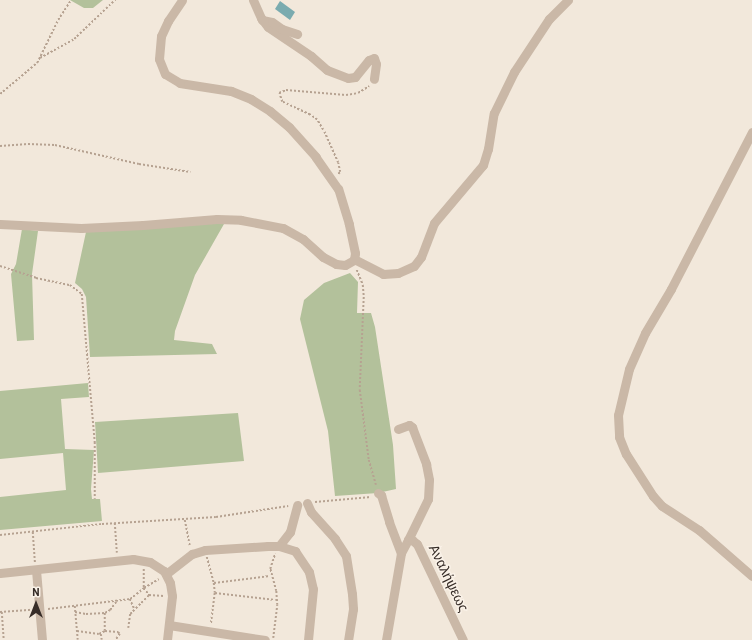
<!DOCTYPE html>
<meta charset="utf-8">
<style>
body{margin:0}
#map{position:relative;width:752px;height:640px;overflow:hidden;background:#f2e8db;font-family:Barlow,sans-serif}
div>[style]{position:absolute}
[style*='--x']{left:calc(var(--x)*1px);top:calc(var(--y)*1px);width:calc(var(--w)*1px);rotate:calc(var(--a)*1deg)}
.green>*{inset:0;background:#b3c19b}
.water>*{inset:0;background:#7aabaf}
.path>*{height:1.5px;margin-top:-0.75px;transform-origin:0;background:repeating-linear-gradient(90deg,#b6a291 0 2px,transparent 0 4px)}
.minor>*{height:9px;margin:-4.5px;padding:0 4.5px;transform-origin:4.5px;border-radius:4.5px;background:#cab8a7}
span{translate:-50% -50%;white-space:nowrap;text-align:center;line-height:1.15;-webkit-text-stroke:3px #faf2e8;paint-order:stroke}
.street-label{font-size:14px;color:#372d28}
.north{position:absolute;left:16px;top:584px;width:40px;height:40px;-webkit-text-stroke:3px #faf2e8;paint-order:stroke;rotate:0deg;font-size:11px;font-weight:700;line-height:16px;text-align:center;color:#372d28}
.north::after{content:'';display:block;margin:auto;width:14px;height:18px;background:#372d28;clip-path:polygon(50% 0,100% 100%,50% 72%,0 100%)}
</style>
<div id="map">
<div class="green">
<div style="clip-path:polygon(70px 0,103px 0,93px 8px,84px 8px)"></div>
<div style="clip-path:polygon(217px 223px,224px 224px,195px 275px,175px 331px,174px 340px,212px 344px,217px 354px,90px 357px,86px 297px,82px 289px,75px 283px,86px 232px)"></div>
<div style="clip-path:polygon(22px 229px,38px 231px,32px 274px,34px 340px,17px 341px,11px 274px,16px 264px)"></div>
<div style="clip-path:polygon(350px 273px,358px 282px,357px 313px,371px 313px,375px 327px,393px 445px,396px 489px,378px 493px,335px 496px,328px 431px,300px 319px,304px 300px,324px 283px)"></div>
<div style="clip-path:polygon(88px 383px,89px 397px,61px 399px,65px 449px,94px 450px,91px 489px,92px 499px,100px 499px,102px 521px,0 530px,0 497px,66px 490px,63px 453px,0 459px,0 391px)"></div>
<div style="clip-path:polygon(238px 413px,244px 461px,98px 473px,95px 422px)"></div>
</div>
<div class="water">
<div style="clip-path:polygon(280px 1px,295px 12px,290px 20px,275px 9px)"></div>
</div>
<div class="path">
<div style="--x:40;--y:58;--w:39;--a:-29"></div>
<div style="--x:74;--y:39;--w:57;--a:-43.6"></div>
<div style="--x:0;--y:94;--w:48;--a:-40"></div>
<div style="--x:37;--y:63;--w:48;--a:-64"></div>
<div style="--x:58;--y:20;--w:24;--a:-57"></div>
<div style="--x:0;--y:146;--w:28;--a:-4"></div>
<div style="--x:28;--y:144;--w:27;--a:2"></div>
<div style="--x:55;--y:145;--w:86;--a:12.7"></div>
<div style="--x:139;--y:164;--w:52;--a:8.9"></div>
<div style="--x:338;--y:174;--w:3;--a:-45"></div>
<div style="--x:340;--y:172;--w:9;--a:-103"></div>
<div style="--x:338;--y:163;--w:36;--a:-114"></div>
<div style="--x:323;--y:130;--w:12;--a:-121"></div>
<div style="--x:317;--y:120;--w:9;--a:-144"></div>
<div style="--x:310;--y:115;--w:31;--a:-155"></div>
<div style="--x:282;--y:102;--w:9;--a:-108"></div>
<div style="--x:279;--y:93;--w:8;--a:-23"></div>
<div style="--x:286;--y:90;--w:60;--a:4.8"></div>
<div style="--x:346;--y:95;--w:12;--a:-9"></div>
<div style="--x:358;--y:93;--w:13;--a:-32"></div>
<div style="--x:0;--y:266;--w:38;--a:18"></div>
<div style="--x:36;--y:278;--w:35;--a:12"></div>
<div style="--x:70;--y:285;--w:15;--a:37"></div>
<div style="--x:82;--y:294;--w:149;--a:85"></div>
<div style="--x:95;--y:442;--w:57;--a:90"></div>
<div style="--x:357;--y:270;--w:16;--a:68"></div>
<div style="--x:363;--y:285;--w:12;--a:85"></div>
<div style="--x:364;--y:297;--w:93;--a:92.5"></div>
<div style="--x:360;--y:390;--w:71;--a:82.7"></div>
<div style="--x:369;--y:460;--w:26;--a:74"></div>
<div style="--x:315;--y:502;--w:56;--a:-5.1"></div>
<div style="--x:185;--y:520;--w:26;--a:79"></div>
<div style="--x:115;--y:523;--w:30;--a:86"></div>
<div style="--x:33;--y:532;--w:31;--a:86"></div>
<div style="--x:0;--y:535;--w:103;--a:-6.2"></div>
<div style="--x:102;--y:524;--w:114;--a:-3.5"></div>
<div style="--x:216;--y:517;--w:73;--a:-8.7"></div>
<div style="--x:207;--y:557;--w:27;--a:75"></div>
<div style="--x:214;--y:583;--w:10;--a:84"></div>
<div style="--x:215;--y:593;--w:31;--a:97"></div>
<div style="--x:144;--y:569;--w:19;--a:90"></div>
<div style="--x:144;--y:588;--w:9;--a:54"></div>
<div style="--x:149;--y:595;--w:15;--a:4"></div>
<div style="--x:214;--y:583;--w:56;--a:-7.1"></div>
<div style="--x:215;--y:593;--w:61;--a:6.5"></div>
<div style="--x:130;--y:599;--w:10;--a:66"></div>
<div style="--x:75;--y:606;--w:34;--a:85"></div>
<div style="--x:48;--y:609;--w:83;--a:-7"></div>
<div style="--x:130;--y:599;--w:18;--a:-38"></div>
<div style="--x:144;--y:588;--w:17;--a:-31"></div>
<div style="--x:0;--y:612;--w:32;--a:-4"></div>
<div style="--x:2;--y:612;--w:28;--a:86"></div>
<div style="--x:75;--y:612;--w:11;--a:10"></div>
<div style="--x:86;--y:614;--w:19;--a:-3"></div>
<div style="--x:105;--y:613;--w:6;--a:-31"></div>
<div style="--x:110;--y:610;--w:10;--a:-53"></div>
<div style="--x:105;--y:613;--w:18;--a:90"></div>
<div style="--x:128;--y:628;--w:14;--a:-82"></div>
<div style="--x:130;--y:614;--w:27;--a:-45"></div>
<div style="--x:77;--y:631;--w:22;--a:8"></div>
<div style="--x:99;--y:634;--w:7;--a:-27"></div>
<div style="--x:105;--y:631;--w:13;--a:4"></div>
<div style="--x:118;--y:632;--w:3;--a:45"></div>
<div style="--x:120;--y:634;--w:7;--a:124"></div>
<div style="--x:101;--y:634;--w:6;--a:81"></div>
<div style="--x:273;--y:638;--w:33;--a:-83"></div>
<div style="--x:277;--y:605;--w:14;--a:-94"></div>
<div style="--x:276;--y:591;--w:23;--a:-105"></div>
<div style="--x:270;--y:569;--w:16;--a:-72"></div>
</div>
<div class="minor">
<div style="--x:253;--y:0;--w:20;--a:66"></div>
<div style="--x:261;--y:18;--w:11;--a:52"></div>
<div style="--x:268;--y:27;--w:52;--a:34"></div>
<div style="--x:311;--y:56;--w:21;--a:41"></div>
<div style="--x:327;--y:70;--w:22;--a:21"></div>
<div style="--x:348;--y:78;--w:7;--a:-8"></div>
<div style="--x:355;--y:77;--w:22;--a:-51"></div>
<div style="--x:369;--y:60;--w:5;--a:-22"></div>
<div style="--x:374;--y:58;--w:6;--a:72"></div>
<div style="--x:376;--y:64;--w:15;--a:98"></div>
<div style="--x:262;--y:20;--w:10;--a:11"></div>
<div style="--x:272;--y:22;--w:12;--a:35"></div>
<div style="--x:282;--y:29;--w:16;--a:18"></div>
<div style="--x:752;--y:132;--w:177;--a:117.3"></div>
<div style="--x:671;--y:289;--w:51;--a:120.6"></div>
<div style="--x:645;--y:333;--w:39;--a:114"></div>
<div style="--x:629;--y:369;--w:47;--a:103.4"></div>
<div style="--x:618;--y:415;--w:22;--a:87"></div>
<div style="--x:619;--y:437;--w:18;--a:68"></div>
<div style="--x:626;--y:454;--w:50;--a:57.3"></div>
<div style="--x:653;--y:496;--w:13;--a:48"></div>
<div style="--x:662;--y:506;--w:44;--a:33"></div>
<div style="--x:699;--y:530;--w:70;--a:41"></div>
<div style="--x:0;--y:224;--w:81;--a:2.8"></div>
<div style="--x:81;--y:228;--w:62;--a:-2.8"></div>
<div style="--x:143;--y:225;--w:74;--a:-4.6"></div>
<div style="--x:217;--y:219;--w:24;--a:2"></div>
<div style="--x:241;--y:220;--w:43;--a:10.8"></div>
<div style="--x:283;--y:228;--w:23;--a:29"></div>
<div style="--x:303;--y:239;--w:27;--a:42"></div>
<div style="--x:323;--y:257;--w:15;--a:28"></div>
<div style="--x:336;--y:264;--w:9;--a:6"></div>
<div style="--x:345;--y:265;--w:10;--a:-29"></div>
<div style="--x:354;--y:260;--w:7;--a:-82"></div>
<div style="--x:355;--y:253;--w:30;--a:-102"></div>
<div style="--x:349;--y:224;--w:37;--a:-107"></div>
<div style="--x:338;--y:189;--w:39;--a:-125"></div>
<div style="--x:316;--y:157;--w:40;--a:-132"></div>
<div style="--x:289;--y:127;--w:25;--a:-140"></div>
<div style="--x:270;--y:111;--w:22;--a:-148"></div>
<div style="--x:251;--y:99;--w:22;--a:-158"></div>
<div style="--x:231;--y:91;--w:52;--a:-171.1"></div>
<div style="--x:180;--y:83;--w:17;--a:-149"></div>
<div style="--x:165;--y:74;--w:16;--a:-112"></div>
<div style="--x:159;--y:59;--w:23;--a:-85"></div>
<div style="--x:161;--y:36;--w:17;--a:-65"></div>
<div style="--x:168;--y:21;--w:25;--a:-56"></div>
<div style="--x:354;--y:259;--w:33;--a:27"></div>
<div style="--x:383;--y:274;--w:15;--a:-4"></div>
<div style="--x:398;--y:273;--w:17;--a:-24"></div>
<div style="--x:414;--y:266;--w:11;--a:-52"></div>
<div style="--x:421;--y:257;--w:36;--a:-69"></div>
<div style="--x:434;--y:223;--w:76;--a:-49.8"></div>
<div style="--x:483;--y:165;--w:17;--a:-73"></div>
<div style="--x:488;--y:149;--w:36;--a:-81"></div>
<div style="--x:494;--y:113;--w:46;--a:-64"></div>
<div style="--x:514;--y:72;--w:64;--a:-56.6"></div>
<div style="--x:549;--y:19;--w:27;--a:-45"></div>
<div style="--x:398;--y:429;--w:12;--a:-20"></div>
<div style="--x:409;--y:425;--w:4;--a:34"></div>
<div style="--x:412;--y:427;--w:40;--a:69"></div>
<div style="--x:426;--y:464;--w:16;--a:79"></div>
<div style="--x:429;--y:480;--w:19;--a:93"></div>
<div style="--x:428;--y:499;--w:46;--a:116"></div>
<div style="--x:378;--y:493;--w:4;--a:34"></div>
<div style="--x:381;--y:495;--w:28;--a:73"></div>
<div style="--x:389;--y:522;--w:33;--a:69"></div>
<div style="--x:307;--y:503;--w:10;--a:66"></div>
<div style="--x:311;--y:512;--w:36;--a:48"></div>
<div style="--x:335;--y:539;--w:20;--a:57"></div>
<div style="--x:346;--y:556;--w:38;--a:81"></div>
<div style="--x:352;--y:594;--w:15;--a:86"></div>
<div style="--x:353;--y:609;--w:31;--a:99"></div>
<div style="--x:279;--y:546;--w:18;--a:-52"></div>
<div style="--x:290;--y:532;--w:28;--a:-75"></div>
<div style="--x:36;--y:570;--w:70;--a:85.1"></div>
<div style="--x:0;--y:573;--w:134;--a:-6"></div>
<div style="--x:133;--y:559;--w:17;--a:10"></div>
<div style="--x:150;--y:562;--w:17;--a:33"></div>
<div style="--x:164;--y:571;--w:13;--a:63"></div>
<div style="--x:170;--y:583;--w:13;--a:81"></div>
<div style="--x:172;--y:596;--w:44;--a:96.5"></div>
<div style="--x:166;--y:574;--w:33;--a:-38"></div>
<div style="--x:192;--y:554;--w:14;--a:-17"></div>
<div style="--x:205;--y:550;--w:63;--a:-3.6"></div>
<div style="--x:268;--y:546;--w:11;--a:0"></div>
<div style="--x:279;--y:546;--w:17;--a:17"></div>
<div style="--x:295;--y:551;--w:25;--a:56"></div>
<div style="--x:309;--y:572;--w:17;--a:77"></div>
<div style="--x:313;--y:589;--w:51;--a:95.6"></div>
<div style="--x:169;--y:625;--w:97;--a:8.9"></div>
<div style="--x:386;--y:640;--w:88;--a:-80.2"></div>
<div style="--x:401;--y:553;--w:15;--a:-62"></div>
<div style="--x:408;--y:540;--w:4;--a:0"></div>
<div style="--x:412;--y:540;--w:6;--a:39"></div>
<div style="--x:417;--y:544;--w:106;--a:64.4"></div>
</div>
<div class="street-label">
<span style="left:449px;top:578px;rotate:64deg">Αναλήψεως</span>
</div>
<div class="north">N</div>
</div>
